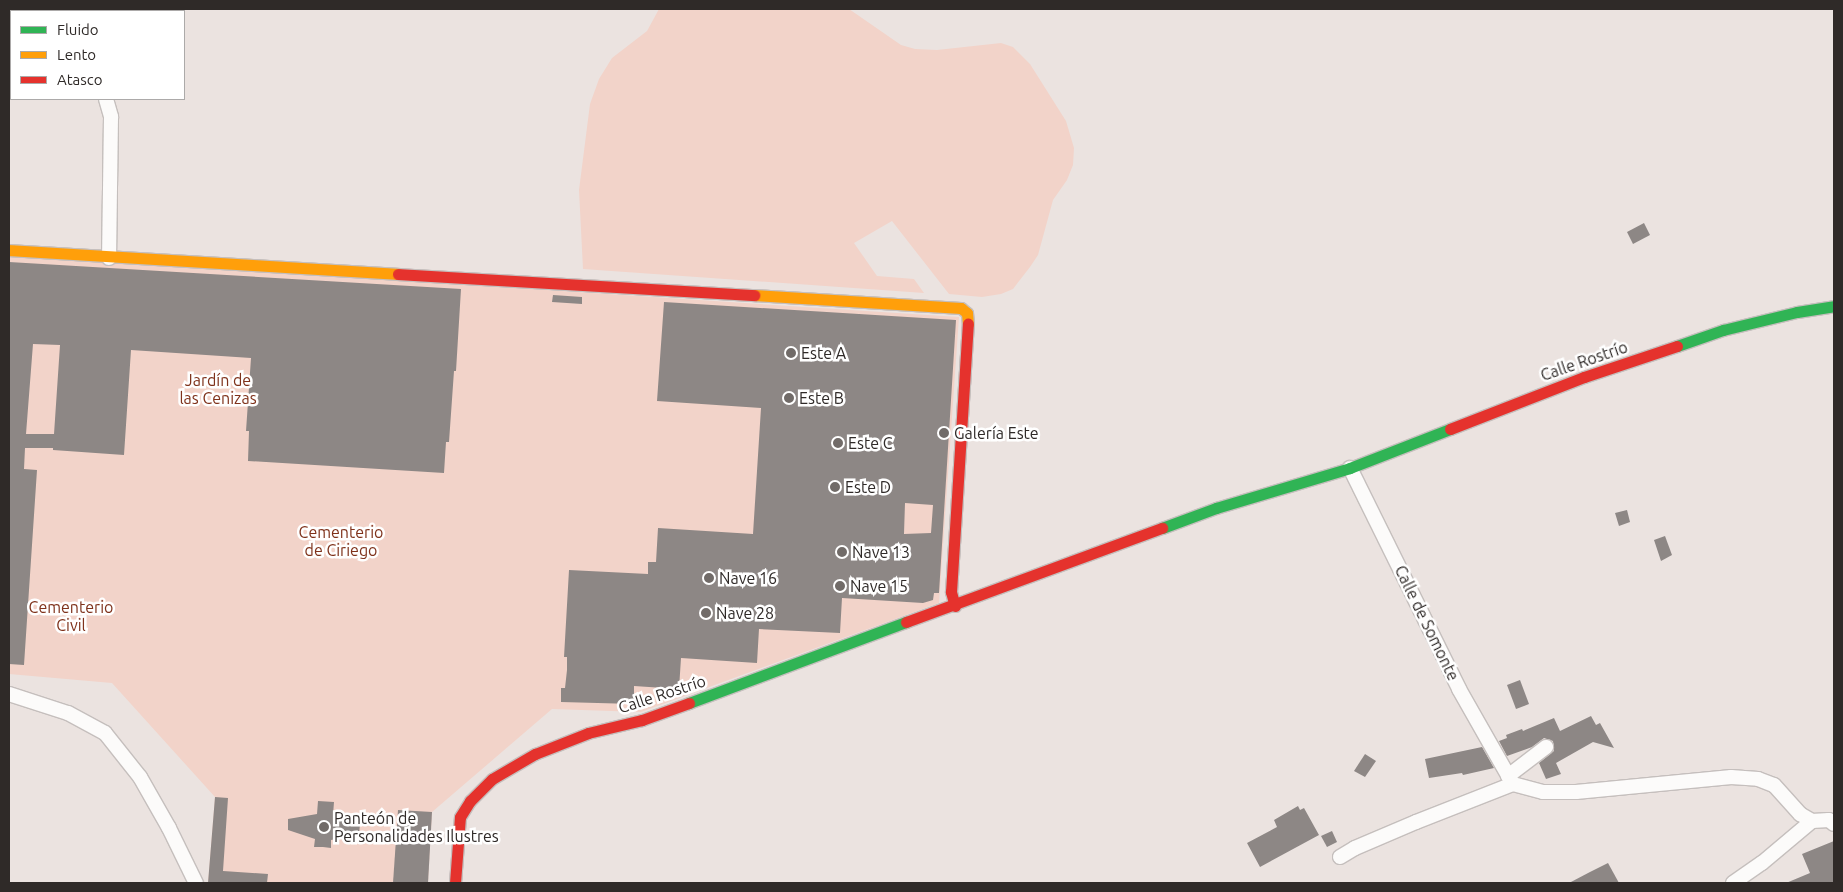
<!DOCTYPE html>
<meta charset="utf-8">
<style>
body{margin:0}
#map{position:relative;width:1843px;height:892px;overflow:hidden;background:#ebe3e0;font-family:Ubuntu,sans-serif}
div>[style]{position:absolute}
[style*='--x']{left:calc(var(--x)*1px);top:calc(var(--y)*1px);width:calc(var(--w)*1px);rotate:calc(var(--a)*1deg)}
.green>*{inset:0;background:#f2d3c9}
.building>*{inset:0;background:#8d8785}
.roads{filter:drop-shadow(1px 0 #c5bfbd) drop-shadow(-1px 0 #c5bfbd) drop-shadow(0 1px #c5bfbd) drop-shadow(0 -1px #c5bfbd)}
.street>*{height:14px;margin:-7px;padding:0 7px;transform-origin:7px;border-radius:7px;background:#fcfbfa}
.fast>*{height:11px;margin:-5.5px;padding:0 5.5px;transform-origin:5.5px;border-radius:5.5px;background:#30b455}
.slow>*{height:11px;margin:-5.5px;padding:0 5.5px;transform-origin:5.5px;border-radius:5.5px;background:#ff9f0a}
.jam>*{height:11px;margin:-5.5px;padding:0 5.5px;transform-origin:5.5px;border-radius:5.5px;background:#e5322d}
.dots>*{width:14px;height:14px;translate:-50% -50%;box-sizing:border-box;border:2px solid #fff;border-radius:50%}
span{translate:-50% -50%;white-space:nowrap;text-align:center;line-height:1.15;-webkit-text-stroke:5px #fff;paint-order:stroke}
.poi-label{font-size:16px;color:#2f2a28}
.left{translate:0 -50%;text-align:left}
.street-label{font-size:16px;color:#2f2a28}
.park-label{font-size:16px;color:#7f321b}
.frame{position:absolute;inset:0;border:10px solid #2f2a28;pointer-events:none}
.legend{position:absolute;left:10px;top:10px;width:175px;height:90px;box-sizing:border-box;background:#fff;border:1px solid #acaaa9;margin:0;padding:6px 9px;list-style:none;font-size:15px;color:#2f2a28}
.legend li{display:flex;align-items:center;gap:10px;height:25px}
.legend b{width:25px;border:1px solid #acaaa9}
</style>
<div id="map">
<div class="green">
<div style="clip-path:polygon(659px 9px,849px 9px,901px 45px,915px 49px,937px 50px,1001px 43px,1013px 47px,1030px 64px,1066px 121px,1074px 148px,1073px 165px,1067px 180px,1053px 200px,1038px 255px,1030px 267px,1013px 289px,1001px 294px,982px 297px,949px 294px,892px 221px,854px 243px,877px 276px,914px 279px,924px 293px,583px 269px,579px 190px,590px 104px,599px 79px,612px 58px,647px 31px)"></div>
<div style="clip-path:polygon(9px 255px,959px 317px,939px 603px,641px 712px,552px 709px,432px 812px,428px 883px,208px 883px,215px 797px,112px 683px,9px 674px)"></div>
</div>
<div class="building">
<div style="clip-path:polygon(1644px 223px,1650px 235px,1633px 244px,1627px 232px)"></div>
<div style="clip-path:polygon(evenodd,9px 262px,461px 289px,456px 371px,454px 371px,449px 442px,446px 442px,444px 473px,248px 461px,249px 431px,246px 431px,251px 358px,131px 350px,124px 455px,53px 450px,53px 448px,25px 448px,24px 469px,37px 470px,24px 665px,9px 664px,9px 262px,33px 344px,60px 345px,54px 434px,26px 434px,33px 344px)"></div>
<div style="clip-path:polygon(553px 295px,582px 297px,582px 304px,552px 302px)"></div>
<div style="clip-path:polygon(evenodd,664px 302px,956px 320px,939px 593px,934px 593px,933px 600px,923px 603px,842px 598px,840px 633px,759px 629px,757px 663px,681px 658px,679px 689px,634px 686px,634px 704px,561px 702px,561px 688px,565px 688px,567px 670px,567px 657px,564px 657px,569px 570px,648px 574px,648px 562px,656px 562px,658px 528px,753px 534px,761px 408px,657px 401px,664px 302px,905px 503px,933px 505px,931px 533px,904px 534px,905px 503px)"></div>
<div style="clip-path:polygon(1627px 510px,1630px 522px,1619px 526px,1615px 513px)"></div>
<div style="clip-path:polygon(1665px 536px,1672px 555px,1661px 561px,1654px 540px)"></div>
<div style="clip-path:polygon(1520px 680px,1529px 704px,1516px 709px,1507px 685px)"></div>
<div style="clip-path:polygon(1591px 716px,1596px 725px,1600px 723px,1614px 748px,1593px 742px,1556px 763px,1561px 774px,1546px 779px,1539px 763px,1554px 751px,1553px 741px,1544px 738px,1532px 747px,1507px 756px,1499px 741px,1507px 738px,1506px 735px,1522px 729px,1523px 731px,1554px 718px,1560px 731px)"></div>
<div style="clip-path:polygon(1482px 747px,1494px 768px,1463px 775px,1462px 773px,1429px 778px,1425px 759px)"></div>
<div style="clip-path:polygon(1365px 754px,1376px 761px,1365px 777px,1354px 771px)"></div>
<div style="clip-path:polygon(215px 797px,228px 798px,223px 871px,268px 874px,267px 883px,208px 883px)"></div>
<div style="clip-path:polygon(318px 801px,334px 802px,333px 815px,360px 824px,359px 835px,331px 840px,331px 848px,323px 847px,314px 847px,315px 839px,288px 830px,288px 819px,317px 814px)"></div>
<div style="clip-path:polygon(1298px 806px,1300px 810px,1304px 808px,1319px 835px,1260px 867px,1247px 843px,1277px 827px,1274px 820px)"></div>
<div style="clip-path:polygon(398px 810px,432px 812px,428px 883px,393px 883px)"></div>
<div style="clip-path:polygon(1332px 831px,1337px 842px,1327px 847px,1321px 836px)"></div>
<div style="clip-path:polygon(1834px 841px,1834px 883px,1786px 883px,1810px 873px,1802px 854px)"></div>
<div style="clip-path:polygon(1608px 863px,1619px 883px,1569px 883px,1590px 872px)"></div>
</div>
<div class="roads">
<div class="street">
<div style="--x:9;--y:63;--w:2;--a:0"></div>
<div style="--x:106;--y:99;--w:19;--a:74"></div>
<div style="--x:111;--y:117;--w:141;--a:90.8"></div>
<div style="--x:1350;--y:468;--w:246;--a:63.7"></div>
<div style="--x:1459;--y:689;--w:109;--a:60.4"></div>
<div style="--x:9;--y:694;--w:62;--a:17.9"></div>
<div style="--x:68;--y:713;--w:42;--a:28.4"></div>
<div style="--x:105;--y:733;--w:56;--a:51.5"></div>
<div style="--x:140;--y:777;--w:59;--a:60.4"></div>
<div style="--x:169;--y:828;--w:61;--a:63.9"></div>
<div style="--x:1508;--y:776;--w:48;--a:-37.3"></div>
<div style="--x:1340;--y:857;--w:17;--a:-31"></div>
<div style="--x:1355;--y:848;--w:66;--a:-23.1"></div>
<div style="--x:1416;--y:822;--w:104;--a:-21.4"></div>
<div style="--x:1513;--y:784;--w:31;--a:15"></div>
<div style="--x:1543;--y:792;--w:33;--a:0"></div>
<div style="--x:1576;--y:792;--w:156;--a:-5.5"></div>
<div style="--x:1731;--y:777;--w:27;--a:4"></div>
<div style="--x:1758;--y:779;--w:17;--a:21"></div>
<div style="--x:1774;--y:785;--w:39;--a:48"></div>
<div style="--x:1800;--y:814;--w:14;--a:30"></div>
<div style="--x:1812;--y:821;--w:17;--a:-3"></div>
<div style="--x:1829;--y:820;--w:6;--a:39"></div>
<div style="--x:1733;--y:883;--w:35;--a:-35"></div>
<div style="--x:1762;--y:863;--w:65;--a:-40"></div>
</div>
<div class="fast">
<div style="--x:1677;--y:346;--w:49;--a:-19.2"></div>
<div style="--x:1723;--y:330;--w:76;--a:-13.7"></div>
<div style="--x:1797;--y:312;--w:37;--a:-9"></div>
<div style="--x:1162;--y:528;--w:58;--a:-20.3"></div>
<div style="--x:1216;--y:508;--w:140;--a:-16.6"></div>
<div style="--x:1350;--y:468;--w:107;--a:-21.3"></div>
<div style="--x:689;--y:703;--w:232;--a:-20.5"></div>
</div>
<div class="slow">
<div style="--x:9;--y:250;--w:390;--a:3.5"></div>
<div style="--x:754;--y:295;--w:207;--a:3.6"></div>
<div style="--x:961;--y:308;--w:8;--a:40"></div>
<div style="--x:967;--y:313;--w:11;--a:85"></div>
</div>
<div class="jam">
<div style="--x:398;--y:274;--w:357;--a:3.4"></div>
<div style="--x:1450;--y:429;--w:144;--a:-21.2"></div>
<div style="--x:1584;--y:377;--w:98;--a:-18.4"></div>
<div style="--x:955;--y:606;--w:15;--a:-106"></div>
<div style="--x:951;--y:592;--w:269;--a:-86.4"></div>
<div style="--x:906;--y:622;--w:273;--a:-20.2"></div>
<div style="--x:455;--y:883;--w:66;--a:-85.7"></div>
<div style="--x:460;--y:817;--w:19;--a:-58"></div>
<div style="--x:470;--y:801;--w:31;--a:-45"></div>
<div style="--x:492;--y:779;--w:50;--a:-30.2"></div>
<div style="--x:535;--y:754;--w:57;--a:-21.6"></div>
<div style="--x:588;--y:733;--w:56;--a:-13.5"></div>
<div style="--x:642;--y:720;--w:50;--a:-19.9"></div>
</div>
</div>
<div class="dots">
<div style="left:791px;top:353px;background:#716b68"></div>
<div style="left:789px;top:398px;background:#716b68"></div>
<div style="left:944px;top:433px;background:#716b68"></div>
<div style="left:838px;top:443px;background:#716b68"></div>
<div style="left:835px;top:487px;background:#716b68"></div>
<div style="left:842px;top:552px;background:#716b68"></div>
<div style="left:709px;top:578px;background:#716b68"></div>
<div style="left:840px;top:586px;background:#716b68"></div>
<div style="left:706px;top:613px;background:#716b68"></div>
<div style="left:324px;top:827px;background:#716b68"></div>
</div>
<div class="poi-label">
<span class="left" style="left:801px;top:353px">Este A</span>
<span class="left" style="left:799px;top:398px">Este B</span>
<span class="left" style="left:954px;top:433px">Galería Este</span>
<span class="left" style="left:848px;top:443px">Este C</span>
<span class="left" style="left:845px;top:487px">Este D</span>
<span class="left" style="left:852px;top:552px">Nave 13</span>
<span class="left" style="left:719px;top:578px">Nave 16</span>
<span class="left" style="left:850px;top:586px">Nave 15</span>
<span class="left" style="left:716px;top:613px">Nave 28</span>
<span class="left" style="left:334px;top:827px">Panteón de<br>Personalidades Ilustres</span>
</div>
<div class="street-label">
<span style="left:1584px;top:361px;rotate:-19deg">Calle Rostrío</span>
<span style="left:1427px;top:623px;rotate:64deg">Calle de Somonte</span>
<span style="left:662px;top:694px;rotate:-18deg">Calle Rostrío</span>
</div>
<div class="park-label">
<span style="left:218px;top:389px">Jardín de<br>las Cenizas</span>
<span style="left:341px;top:541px">Cementerio<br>de Ciriego</span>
<span style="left:71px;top:616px">Cementerio<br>Civil</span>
</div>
<div class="frame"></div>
<ul class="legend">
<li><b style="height:6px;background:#30b455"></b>Fluido</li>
<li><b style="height:6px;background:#ff9f0a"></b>Lento</li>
<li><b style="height:6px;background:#e5322d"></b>Atasco</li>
</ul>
</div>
